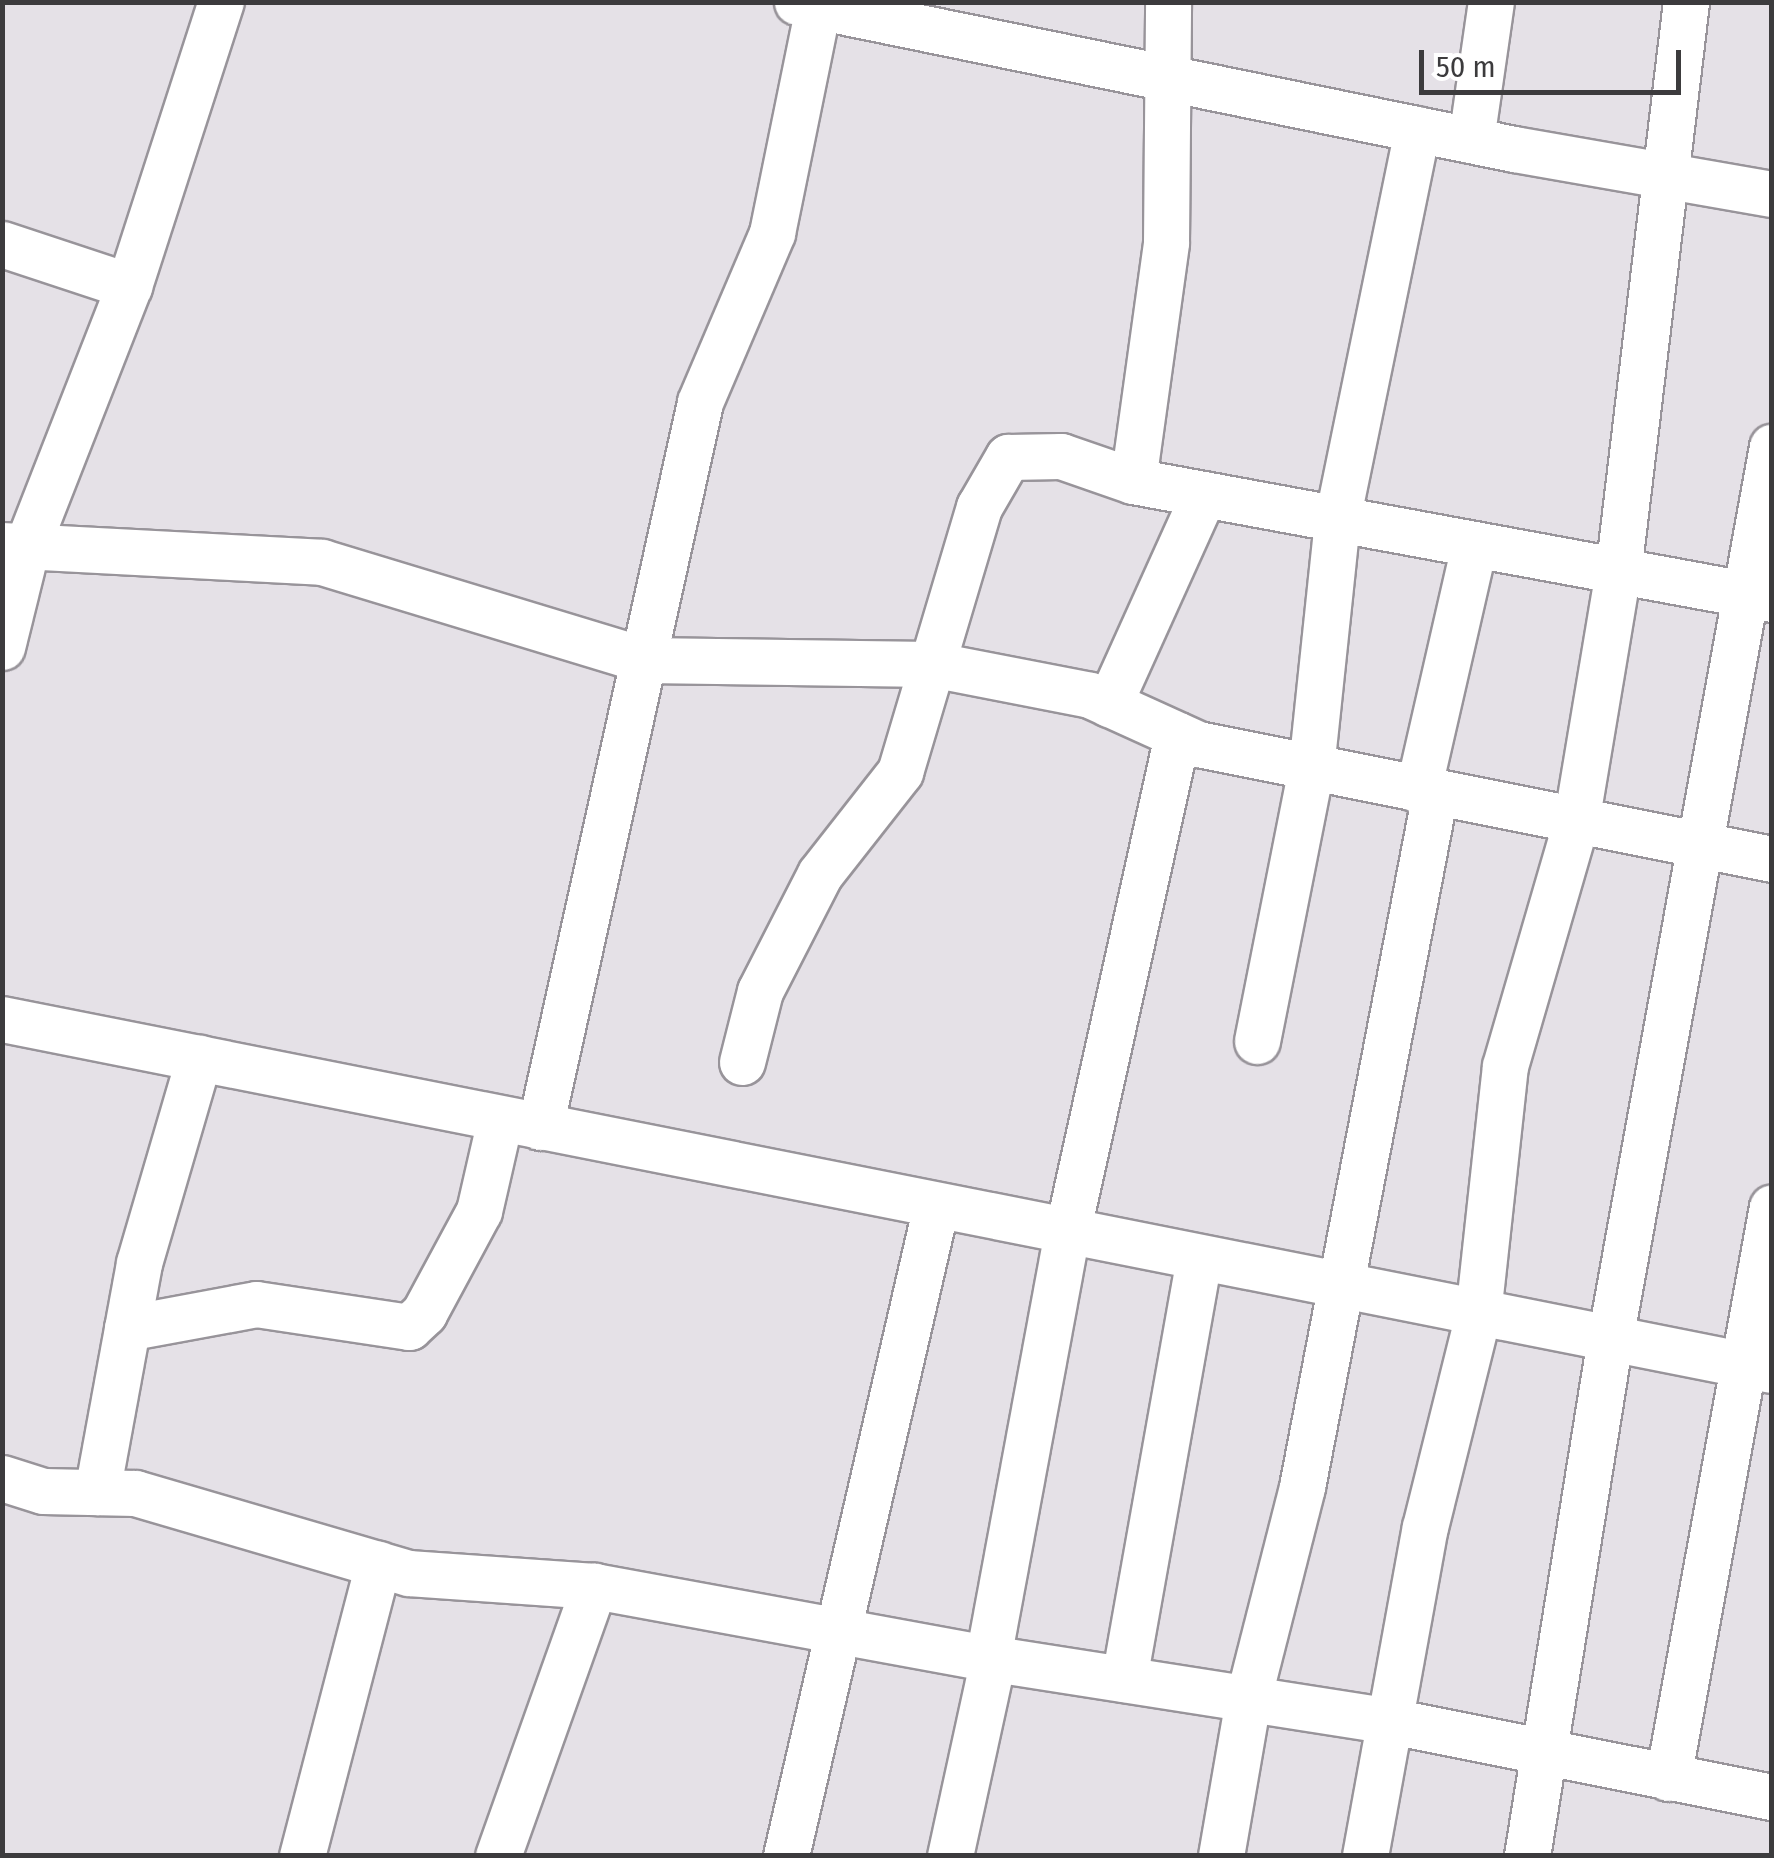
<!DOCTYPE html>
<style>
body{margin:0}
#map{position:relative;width:1774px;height:1858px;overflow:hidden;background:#e5e1e7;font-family:"Fira Sans Condensed",sans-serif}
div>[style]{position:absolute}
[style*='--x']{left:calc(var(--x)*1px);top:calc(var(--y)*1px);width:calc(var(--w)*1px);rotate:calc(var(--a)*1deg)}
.roads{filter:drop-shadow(2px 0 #98949a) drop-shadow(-2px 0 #98949a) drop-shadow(0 2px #98949a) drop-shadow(0 -2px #98949a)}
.minor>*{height:45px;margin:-22.5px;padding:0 22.5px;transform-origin:22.5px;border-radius:22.5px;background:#fff}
span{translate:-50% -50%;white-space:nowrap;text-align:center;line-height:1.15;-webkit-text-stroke:10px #fff;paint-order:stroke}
.frame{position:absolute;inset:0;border:5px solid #3c3b3d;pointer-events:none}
.scale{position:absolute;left:1419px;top:50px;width:262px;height:45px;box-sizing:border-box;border:5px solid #3c3b3d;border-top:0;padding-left:12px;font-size:30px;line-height:35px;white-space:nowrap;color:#3c3b3d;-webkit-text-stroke:8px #fff;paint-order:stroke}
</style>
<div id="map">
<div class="roads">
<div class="minor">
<div style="--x:797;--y:2;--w:732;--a:11.59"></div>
<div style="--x:1514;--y:149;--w:262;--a:9.9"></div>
<div style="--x:1471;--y:140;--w:139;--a:-81.8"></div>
<div style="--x:2;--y:244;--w:134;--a:18.3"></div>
<div style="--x:1133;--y:481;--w:241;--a:-82.1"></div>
<div style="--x:1166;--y:242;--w:240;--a:-89.5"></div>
<div style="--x:2;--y:545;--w:320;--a:3"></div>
<div style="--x:322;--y:562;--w:338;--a:16.9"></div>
<div style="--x:645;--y:660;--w:286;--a:0.8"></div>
<div style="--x:931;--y:664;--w:162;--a:11"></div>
<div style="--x:1090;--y:695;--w:119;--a:24.4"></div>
<div style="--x:1198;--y:744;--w:585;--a:11.33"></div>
<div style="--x:2;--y:647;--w:104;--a:-76.1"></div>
<div style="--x:27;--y:546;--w:279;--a:-68.6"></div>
<div style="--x:129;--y:286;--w:299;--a:-72.1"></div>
<div style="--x:1109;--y:704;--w:230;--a:-65.7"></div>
<div style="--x:1418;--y:790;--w:251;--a:-77.1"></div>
<div style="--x:2;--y:1019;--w:1804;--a:11.22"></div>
<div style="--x:1257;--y:1041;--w:278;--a:-78.8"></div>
<div style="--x:1311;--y:768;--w:249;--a:-84"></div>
<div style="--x:1337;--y:520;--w:399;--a:-78.4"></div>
<div style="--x:742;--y:1062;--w:73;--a:-75.8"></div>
<div style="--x:760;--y:991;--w:131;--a:-62.9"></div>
<div style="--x:820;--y:874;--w:130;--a:-51.9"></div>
<div style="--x:900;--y:772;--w:277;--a:-73.4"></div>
<div style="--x:979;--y:507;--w:58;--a:-59.9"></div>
<div style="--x:1008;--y:457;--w:53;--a:-1.1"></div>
<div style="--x:1061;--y:456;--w:76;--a:19.1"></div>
<div style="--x:1133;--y:481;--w:650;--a:10.46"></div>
<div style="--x:540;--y:1127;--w:742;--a:-77.55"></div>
<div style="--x:700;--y:402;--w:184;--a:-66.9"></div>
<div style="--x:772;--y:233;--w:231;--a:-78.5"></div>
<div style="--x:127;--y:1328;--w:131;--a:-10.5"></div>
<div style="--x:256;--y:1304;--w:155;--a:8.5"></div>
<div style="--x:409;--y:1327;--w:21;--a:-43"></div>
<div style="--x:424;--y:1313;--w:116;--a:-61.7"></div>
<div style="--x:479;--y:1211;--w:94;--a:-77.1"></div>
<div style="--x:2;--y:1478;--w:43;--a:17.6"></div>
<div style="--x:43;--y:1491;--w:92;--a:1.2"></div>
<div style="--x:135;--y:1493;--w:285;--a:16.3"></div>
<div style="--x:409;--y:1573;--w:185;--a:4"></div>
<div style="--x:594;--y:1586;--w:401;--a:10.4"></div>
<div style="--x:988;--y:1658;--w:403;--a:8.9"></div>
<div style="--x:1386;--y:1720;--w:394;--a:11.3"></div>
<div style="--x:97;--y:1492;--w:233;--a:-79.6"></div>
<div style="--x:139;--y:1263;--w:214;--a:-73.7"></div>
<div style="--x:988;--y:1658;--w:432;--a:-79.5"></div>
<div style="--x:1067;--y:1233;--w:510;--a:-77.54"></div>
<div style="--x:1124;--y:1679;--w:427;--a:-79.9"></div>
<div style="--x:1668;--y:1778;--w:580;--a:-79.68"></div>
<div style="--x:302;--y:1856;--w:302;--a:-75.4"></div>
<div style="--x:498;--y:1856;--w:287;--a:-70.4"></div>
<div style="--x:786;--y:1856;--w:667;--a:-77.01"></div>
<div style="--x:950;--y:1856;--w:202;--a:-77.7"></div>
<div style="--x:1221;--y:1856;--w:159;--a:-80.2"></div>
<div style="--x:1248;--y:1699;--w:219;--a:-75.7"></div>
<div style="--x:1302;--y:1487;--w:707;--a:-79.15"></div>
<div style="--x:1365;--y:1856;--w:334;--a:-79.7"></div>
<div style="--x:1425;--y:1527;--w:219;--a:-76"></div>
<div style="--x:1478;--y:1314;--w:249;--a:-83.8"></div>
<div style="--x:1505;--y:1066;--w:254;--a:-73.8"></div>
<div style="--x:1576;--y:822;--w:254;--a:-80.5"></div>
<div style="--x:1618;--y:572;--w:574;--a:-83.2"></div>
<div style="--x:1527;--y:1856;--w:524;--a:-80.88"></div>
<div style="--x:1610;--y:1339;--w:907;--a:-79.71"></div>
</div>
</div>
<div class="frame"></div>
<div class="scale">50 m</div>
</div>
